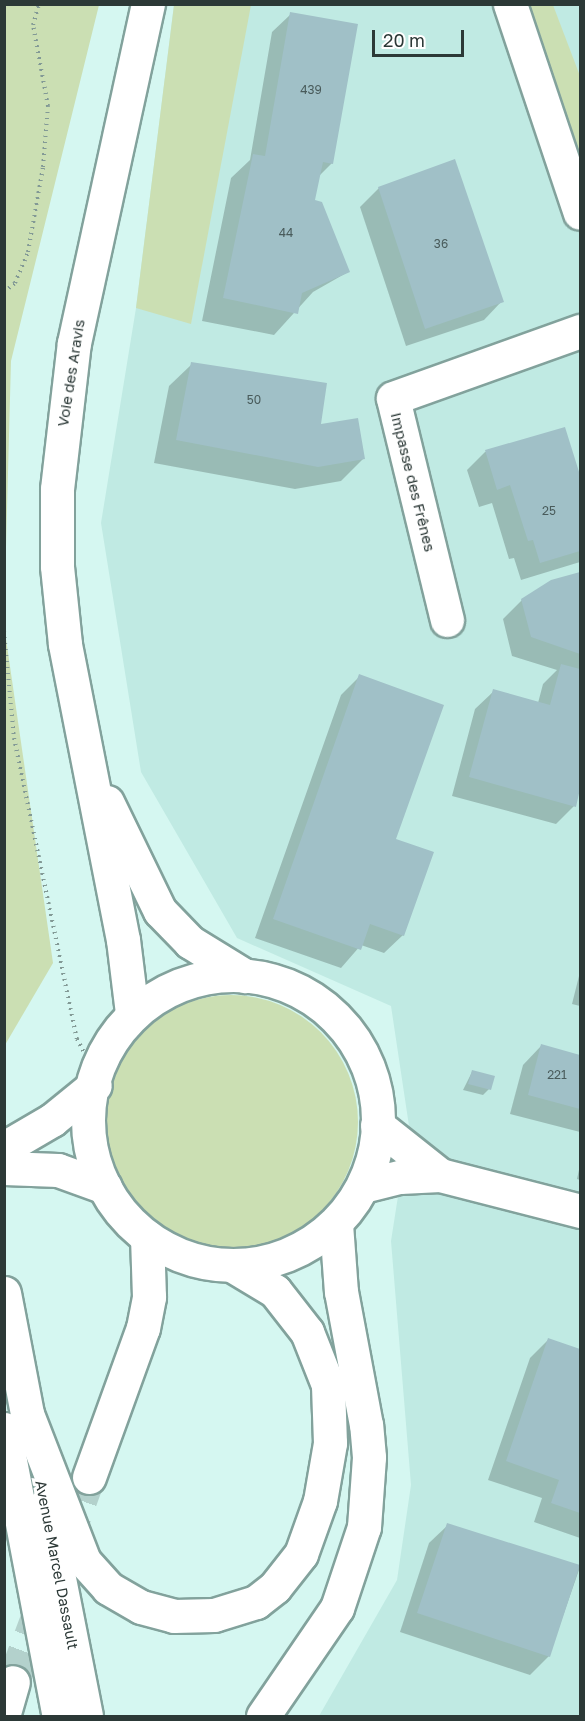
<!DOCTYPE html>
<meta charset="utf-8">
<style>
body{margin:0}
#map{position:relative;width:585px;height:1721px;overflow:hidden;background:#d5f7f1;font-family:"Golos Text",sans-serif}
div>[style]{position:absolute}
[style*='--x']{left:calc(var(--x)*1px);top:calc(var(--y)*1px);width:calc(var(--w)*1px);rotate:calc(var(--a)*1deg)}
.built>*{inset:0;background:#c0eae3}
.green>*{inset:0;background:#cbdfb3}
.round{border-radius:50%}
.shadow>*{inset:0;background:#0003}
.building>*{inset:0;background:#a0c0c7}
.trunk-tunnel>*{height:33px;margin-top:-16.5px;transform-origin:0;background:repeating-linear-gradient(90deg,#b3d1cc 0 33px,transparent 0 49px)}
.path>*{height:4px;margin-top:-2px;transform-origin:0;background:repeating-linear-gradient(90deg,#829995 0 1.5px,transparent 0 6px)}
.roads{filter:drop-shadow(2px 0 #82a29c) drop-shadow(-2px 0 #82a29c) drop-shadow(0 2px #82a29c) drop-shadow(0 -2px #82a29c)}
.minor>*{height:33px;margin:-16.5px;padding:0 16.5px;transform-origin:16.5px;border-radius:16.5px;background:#fff}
.primary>*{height:33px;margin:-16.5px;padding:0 16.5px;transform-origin:16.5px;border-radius:16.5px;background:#fff}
.primary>.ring{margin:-16.5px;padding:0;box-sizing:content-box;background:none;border:33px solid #fff;border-radius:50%}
.trunk>*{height:33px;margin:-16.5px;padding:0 16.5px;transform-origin:16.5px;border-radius:16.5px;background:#fff}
span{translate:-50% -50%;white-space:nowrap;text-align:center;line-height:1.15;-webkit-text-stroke:6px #fff;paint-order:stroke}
.number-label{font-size:12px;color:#495b5b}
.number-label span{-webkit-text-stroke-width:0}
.street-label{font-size:15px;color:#2c3937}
.frame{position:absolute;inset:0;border:6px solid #2c3937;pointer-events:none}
.scale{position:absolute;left:372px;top:30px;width:92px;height:27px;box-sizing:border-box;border:3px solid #2c3937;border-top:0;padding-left:8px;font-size:18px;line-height:21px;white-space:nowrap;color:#2c3937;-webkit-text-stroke:4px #fff;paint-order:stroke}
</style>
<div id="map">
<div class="built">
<div style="clip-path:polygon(174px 5px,580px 5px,580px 1716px,319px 1716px,397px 1580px,411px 1485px,391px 1241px,409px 1126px,391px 1006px,237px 938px,141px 772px,101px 523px,136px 308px)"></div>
</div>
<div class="green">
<div style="clip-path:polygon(5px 4px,99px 5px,11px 361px,5px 585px)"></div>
<div style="clip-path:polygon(174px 5px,251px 5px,191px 324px,136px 308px)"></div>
<div style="clip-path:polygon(520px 5px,553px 5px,580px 76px,580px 184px)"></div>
<div style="clip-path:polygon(5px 632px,53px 963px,5px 1045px,4px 1044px)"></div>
<div class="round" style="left:104px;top:995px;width:254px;height:254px"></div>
</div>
<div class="shadow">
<div style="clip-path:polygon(291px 14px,332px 163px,319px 176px,313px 201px,348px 272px,313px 292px,274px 335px,202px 321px,231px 178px,250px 160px,272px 32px)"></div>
<div style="clip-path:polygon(379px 188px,502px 301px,484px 320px,406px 346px,360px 207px)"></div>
<div style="clip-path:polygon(192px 364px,319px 426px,363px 459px,341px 481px,295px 489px,154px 463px,169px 386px)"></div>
<div style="clip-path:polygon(564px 429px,580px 480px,580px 562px,521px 580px,514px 558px,509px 559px,492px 503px,479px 507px,467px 470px,485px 452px)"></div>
<div style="clip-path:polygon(580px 573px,580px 783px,574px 806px,556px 824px,452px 796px,475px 709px,494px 691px,538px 703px,543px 684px,557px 670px,512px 656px,503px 619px,522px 600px,551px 581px)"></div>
<div style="clip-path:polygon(360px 676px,394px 840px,403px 935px,384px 953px,361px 945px,341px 968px,255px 938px,341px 695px)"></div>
<div style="clip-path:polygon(580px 972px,580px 1006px,572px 1004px)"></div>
<div style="clip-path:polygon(541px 1046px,580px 1057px,580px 1132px,510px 1114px,523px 1065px)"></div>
<div style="clip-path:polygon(472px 1072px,489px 1089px,483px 1095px,463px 1090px)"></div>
<div style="clip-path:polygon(580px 1165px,580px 1180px,577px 1179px)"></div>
<div style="clip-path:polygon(548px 1340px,580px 1351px,580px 1538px,534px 1522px,542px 1498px,488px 1480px,530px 1358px)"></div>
<div style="clip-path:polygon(448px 1525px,580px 1567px,549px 1656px,530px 1675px,400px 1632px,429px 1543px)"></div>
</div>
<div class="building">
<div style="clip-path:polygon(290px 12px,358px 24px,333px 164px,323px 162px,315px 200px,322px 202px,350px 272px,302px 293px,298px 314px,223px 298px,253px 154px,265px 156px)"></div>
<div style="clip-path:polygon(455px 159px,504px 302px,425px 329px,378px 187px)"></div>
<div style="clip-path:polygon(191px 362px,327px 383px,321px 424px,358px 418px,365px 459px,318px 467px,176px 440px)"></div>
<div style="clip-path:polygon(565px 427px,580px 475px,580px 551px,540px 563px,533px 540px,528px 541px,510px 485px,497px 490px,485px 450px)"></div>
<div style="clip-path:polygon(580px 572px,580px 654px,531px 637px,521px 599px,551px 580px)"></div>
<div style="clip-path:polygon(561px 664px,580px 669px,580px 789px,576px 807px,469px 777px,493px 689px,550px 705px)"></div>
<div style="clip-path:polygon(359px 674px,444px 705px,396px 839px,434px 852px,404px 936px,370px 924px,361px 950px,273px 919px)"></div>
<div style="clip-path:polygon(541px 1044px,580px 1055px,580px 1109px,528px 1095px)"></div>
<div style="clip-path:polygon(472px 1070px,495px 1076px,491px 1090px,468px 1084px)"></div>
<div style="clip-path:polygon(548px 1338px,580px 1349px,580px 1513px,551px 1503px,559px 1480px,506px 1461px)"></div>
<div style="clip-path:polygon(447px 1523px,580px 1565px,550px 1657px,417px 1613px)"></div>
</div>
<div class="trunk-tunnel">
<div style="--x:64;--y:1546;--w:73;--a:-70.1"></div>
<div style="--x:13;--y:1682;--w:88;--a:-69.3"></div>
</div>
<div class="path">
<div style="--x:4;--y:292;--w:14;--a:-39"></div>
<div style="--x:15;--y:283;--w:34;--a:-67"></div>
<div style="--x:28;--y:252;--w:86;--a:-80"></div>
<div style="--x:43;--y:167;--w:61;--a:-85.3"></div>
<div style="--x:48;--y:106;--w:82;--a:-100.5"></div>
<div style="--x:33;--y:25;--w:22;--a:-74"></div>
<div style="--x:4;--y:631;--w:107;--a:84.7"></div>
<div style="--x:14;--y:738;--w:308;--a:78.2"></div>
<div style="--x:77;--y:1039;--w:19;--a:62"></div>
</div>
<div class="roads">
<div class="minor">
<div style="--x:510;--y:4;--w:220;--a:71.5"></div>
<div style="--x:447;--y:620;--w:228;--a:-103.7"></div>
<div style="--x:393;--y:398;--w:199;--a:-19.7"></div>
<div style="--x:377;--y:1125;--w:80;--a:38.4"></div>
<div style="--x:363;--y:1186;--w:38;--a:-14"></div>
<div style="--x:400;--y:1177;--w:40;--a:-2.9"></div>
<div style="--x:440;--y:1175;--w:145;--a:14.4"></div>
</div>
<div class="primary">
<div class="ring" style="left:88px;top:975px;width:257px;height:257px"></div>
<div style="--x:4;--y:1148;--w:56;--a:-30.3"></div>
<div style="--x:52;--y:1120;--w:55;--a:-39.1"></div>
<div style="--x:4;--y:1168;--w:54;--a:2.1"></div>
<div style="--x:58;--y:1170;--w:50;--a:19.9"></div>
</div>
<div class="trunk">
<div style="--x:107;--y:802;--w:121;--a:64.1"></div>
<div style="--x:160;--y:911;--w:43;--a:45.9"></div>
<div style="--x:190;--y:942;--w:65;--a:31.7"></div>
<div style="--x:132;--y:1013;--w:74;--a:-97"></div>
<div style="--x:123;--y:940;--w:302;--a:-101.1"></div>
<div style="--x:65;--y:644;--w:78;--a:-95.9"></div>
<div style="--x:57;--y:566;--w:77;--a:-90"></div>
<div style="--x:57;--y:489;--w:147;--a:-83.4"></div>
<div style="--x:74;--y:343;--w:347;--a:-77.7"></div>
<div style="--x:4;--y:1293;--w:123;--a:79.2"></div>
<div style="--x:27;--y:1414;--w:158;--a:68.8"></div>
<div style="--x:84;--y:1561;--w:36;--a:48"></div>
<div style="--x:108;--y:1588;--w:38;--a:30"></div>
<div style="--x:141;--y:1607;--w:34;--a:15"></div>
<div style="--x:174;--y:1616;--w:40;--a:-1.4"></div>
<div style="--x:214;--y:1615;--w:44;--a:-17.2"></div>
<div style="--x:256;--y:1602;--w:24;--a:-38"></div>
<div style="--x:275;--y:1587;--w:42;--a:-51.8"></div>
<div style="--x:301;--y:1554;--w:56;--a:-70.3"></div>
<div style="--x:320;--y:1501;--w:59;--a:-80.2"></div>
<div style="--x:330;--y:1443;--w:58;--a:-92"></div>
<div style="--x:328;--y:1385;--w:57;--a:-111.6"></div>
<div style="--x:307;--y:1332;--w:52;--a:-128"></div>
<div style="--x:275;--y:1291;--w:47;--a:-149"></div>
<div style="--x:4;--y:1429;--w:292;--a:79.2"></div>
<div style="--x:89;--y:1477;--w:158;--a:-70.1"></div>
<div style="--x:143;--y:1328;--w:32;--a:-79"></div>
<div style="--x:149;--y:1297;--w:60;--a:-91.9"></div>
<div style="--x:45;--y:1507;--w:213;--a:78.9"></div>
<div style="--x:4;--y:1713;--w:32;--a:-74"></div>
<div style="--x:263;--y:1716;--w:131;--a:-55.6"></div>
<div style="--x:337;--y:1608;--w:85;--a:-71.6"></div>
<div style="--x:364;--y:1527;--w:70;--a:-85.9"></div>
<div style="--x:369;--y:1457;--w:32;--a:-95"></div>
<div style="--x:366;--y:1425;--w:135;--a:-100.6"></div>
<div style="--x:341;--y:1292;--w:68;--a:-94.2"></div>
</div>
</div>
<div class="number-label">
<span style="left:311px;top:90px">439</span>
<span style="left:286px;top:233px">44</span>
<span style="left:441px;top:244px">36</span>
<span style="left:254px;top:400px">50</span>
<span style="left:549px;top:511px">25</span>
<span style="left:557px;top:1075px">221</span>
</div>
<div class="street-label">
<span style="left:71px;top:373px;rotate:-81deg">Voie des Aravis</span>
<span style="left:413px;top:482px;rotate:76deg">Impasse des Frênes</span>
<span style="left:57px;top:1565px;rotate:79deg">Avenue Marcel Dassault</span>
</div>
<div class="frame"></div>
<div class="scale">20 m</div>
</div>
